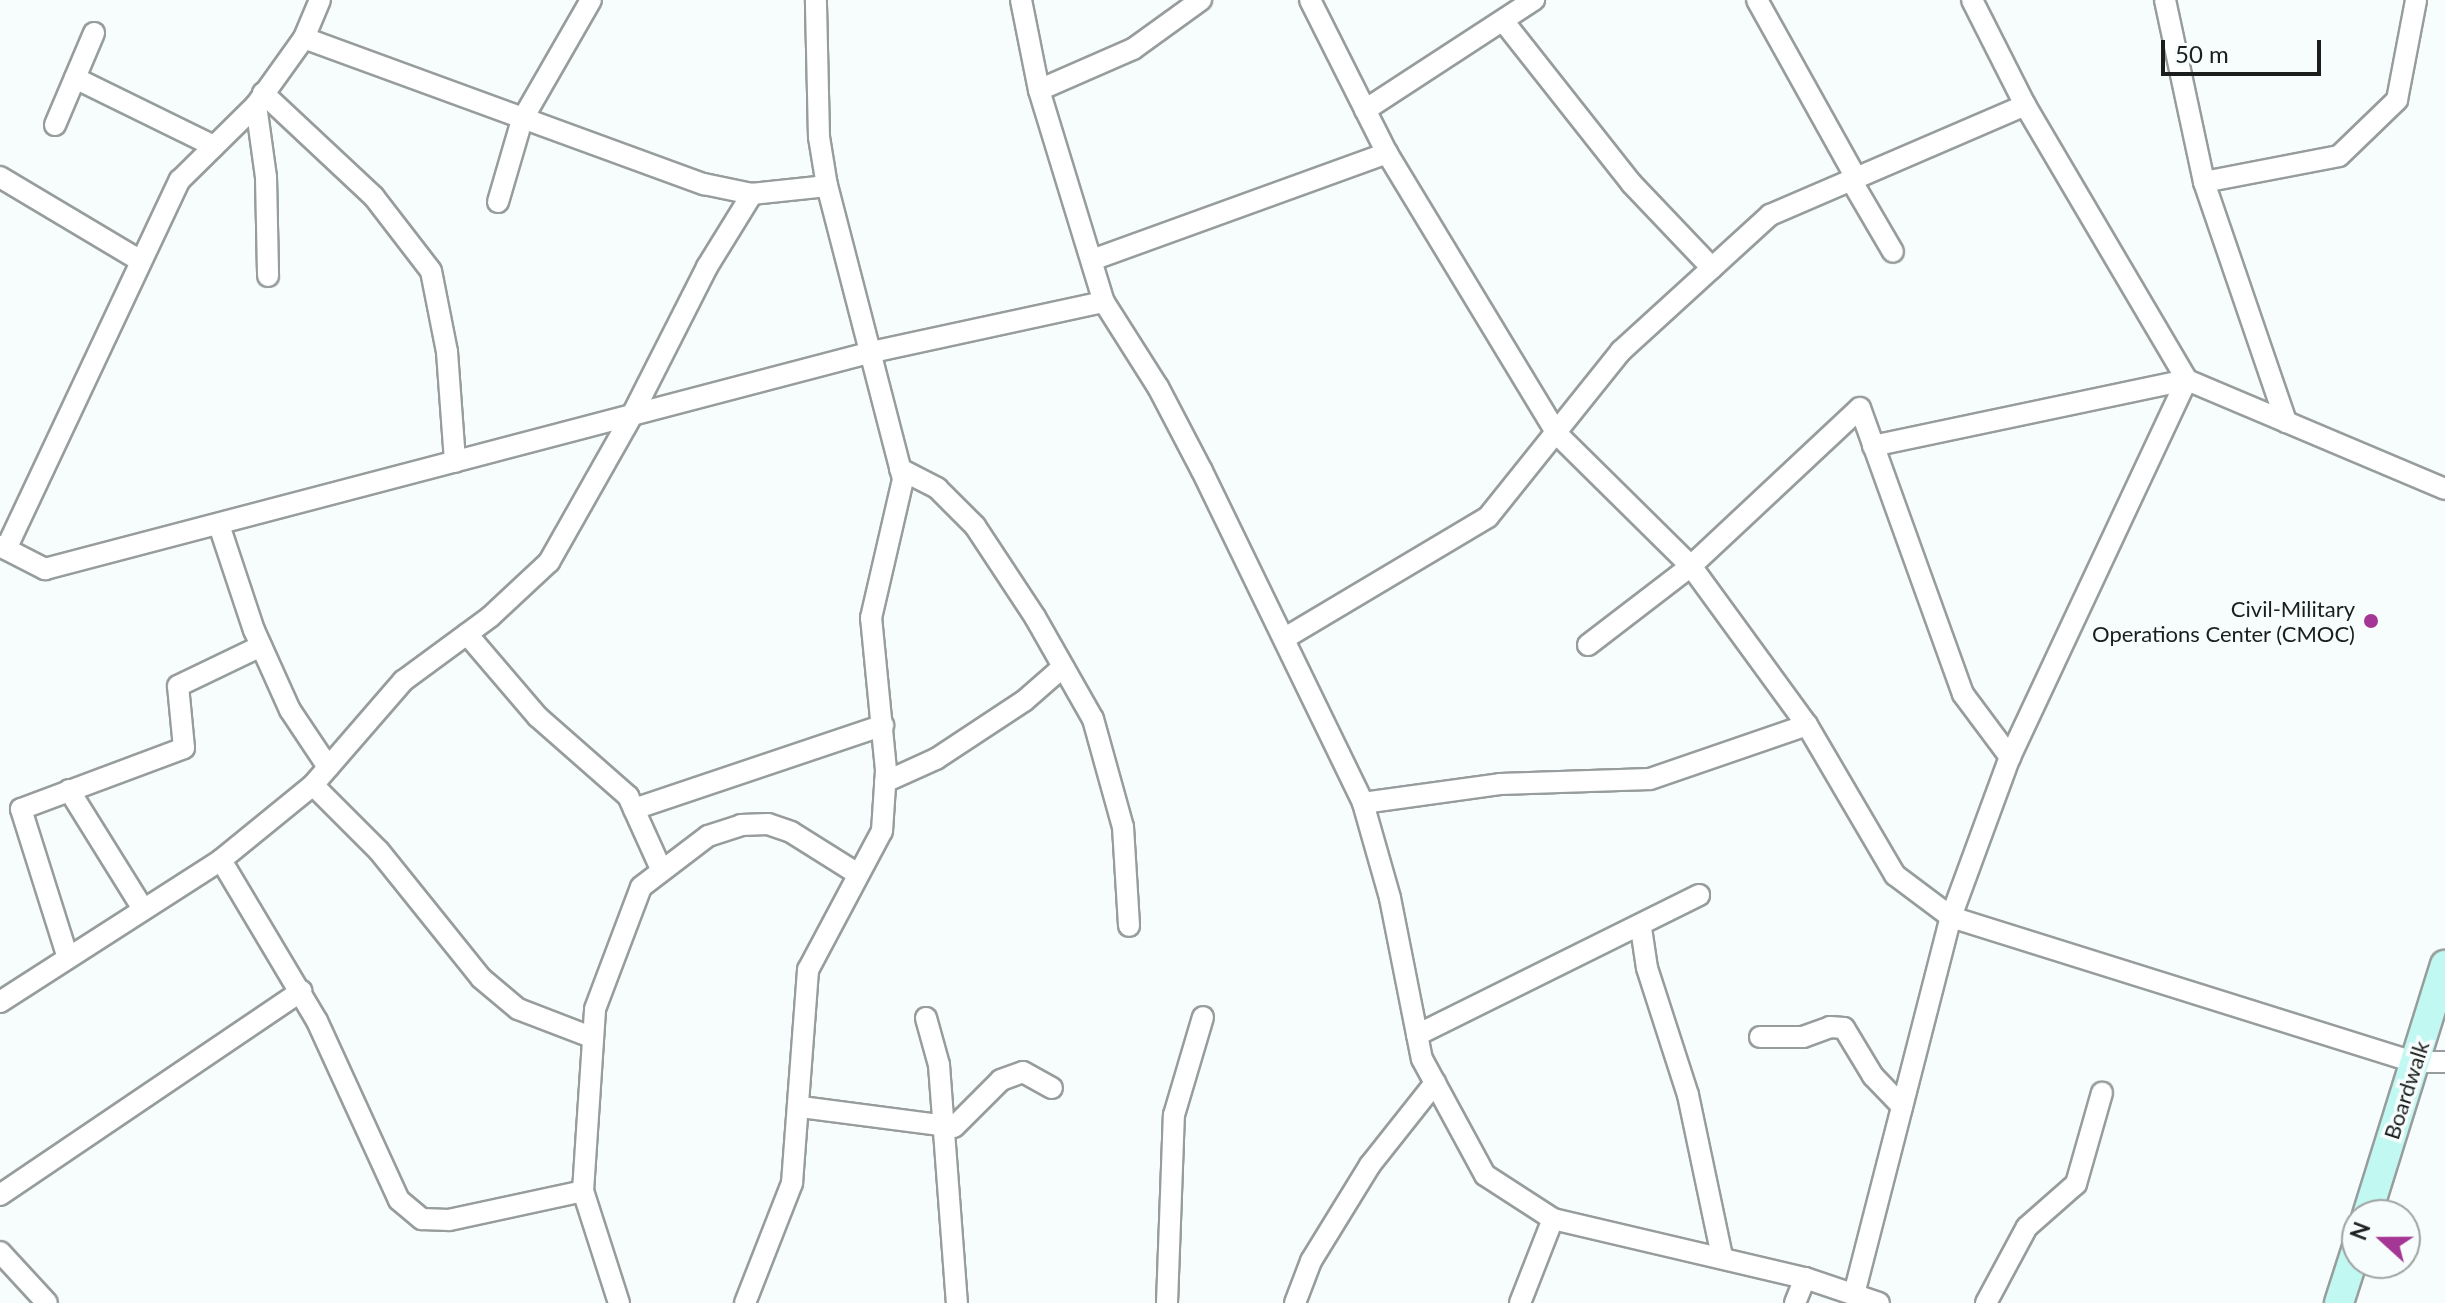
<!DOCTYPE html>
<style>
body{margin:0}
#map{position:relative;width:2445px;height:1303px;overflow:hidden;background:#f7fdfc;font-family:Lato,sans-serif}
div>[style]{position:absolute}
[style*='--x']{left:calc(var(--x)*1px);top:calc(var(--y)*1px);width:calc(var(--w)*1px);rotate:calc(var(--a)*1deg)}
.roads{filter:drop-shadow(2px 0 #979d9c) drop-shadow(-2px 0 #979d9c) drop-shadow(0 2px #979d9c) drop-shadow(0 -2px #979d9c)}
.street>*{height:20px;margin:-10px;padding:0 10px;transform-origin:10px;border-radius:10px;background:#fff}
.secondary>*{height:28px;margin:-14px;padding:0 14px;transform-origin:14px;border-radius:14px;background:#c2f8f2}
.dots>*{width:22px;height:22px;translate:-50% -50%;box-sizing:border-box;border:4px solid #f7fdfc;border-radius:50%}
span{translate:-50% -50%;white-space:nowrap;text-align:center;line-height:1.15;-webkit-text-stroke:7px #f7fdfc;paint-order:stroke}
.poi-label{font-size:22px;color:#1c1e1e}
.right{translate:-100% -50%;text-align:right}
.street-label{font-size:22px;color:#1c1e1e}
.north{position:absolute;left:2341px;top:1199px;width:80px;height:80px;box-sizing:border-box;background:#f7fdfc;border:2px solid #9fa4a3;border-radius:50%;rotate:291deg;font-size:22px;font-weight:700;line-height:32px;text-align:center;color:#1c1e1e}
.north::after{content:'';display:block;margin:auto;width:28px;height:36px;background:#a43695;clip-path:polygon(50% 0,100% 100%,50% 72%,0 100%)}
.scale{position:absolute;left:2161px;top:40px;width:160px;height:36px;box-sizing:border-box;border:4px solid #1c1e1e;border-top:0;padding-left:10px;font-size:24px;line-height:28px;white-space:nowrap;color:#1c1e1e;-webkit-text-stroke:6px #f7fdfc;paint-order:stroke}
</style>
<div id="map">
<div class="roads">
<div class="street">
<div style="--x:1021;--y:0;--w:92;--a:78.7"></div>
<div style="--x:1039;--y:90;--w:222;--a:73"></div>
<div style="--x:1104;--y:302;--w:101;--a:57.6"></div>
<div style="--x:1158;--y:387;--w:95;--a:62.4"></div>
<div style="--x:1202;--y:471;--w:369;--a:64.1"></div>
<div style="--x:1363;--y:803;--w:99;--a:74.1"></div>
<div style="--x:1390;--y:898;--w:164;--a:78.8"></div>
<div style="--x:1422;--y:1059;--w:132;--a:61.5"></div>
<div style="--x:1485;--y:1175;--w:81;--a:32.9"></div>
<div style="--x:1553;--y:1219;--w:259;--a:13.2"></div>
<div style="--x:1805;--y:1278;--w:78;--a:18.7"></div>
<div style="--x:1310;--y:0;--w:171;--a:63.3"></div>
<div style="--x:1387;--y:153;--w:328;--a:58.8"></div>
<div style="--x:1557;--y:434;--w:188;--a:44.6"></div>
<div style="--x:1691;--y:566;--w:197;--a:53.9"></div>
<div style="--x:1807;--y:725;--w:174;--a:59.6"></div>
<div style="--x:1895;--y:875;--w:70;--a:36.9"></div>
<div style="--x:1951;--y:917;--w:485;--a:17.4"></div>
<div style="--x:2414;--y:1062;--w:31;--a:0"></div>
<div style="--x:1757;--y:0;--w:204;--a:60.9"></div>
<div style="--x:1972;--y:0;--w:118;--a:63.2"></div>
<div style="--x:2025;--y:105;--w:319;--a:59.5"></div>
<div style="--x:2187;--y:380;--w:280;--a:22.9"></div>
<div style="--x:2165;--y:0;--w:186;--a:77.9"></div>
<div style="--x:2204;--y:182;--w:254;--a:71.1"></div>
<div style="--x:1504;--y:22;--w:206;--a:51.7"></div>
<div style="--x:1632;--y:184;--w:116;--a:46.4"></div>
<div style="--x:304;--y:38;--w:426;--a:20.1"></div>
<div style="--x:704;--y:184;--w:49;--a:11.8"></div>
<div style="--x:752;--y:194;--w:75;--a:-6.1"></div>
<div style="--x:75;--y:78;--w:155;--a:26.1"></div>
<div style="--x:1039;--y:90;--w:103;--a:-23.6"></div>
<div style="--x:1133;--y:49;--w:84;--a:-35.8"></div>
<div style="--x:263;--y:93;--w:152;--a:43.1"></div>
<div style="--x:374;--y:197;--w:93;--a:52.4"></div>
<div style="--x:431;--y:271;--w:83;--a:78.8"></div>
<div style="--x:447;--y:352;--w:110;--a:85.8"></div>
<div style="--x:256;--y:105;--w:73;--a:82.1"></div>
<div style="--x:266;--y:177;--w:99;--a:88.8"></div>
<div style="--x:1365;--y:110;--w:202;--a:-33.1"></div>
<div style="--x:55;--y:125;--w:100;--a:-67"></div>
<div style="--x:0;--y:177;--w:162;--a:30.8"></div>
<div style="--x:1851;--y:180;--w:83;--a:59.7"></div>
<div style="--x:2204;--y:182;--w:137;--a:-10.9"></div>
<div style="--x:2339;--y:156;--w:81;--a:-44"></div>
<div style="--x:2397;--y:100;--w:102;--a:-79.2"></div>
<div style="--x:498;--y:202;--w:85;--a:-73.7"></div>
<div style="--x:522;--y:120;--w:138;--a:-60.1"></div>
<div style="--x:1092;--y:260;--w:314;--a:-19.9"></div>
<div style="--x:1873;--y:446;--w:321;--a:-11.9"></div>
<div style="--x:900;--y:469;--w:42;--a:27.2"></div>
<div style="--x:937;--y:488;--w:54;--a:45"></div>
<div style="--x:975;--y:526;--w:109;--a:56.6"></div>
<div style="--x:1035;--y:617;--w:117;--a:60.4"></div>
<div style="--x:1093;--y:719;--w:112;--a:74.5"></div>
<div style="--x:1123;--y:827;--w:99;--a:86.5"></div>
<div style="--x:219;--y:525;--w:111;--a:71.6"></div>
<div style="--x:254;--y:630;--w:88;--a:65.8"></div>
<div style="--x:290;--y:710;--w:69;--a:56.3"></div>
<div style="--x:0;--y:546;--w:51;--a:27.1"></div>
<div style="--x:45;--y:569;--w:855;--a:-14.7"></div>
<div style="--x:872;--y:352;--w:237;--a:-12.2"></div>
<div style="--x:6;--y:549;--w:408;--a:-64.8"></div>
<div style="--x:180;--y:180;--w:107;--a:-44.6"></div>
<div style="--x:256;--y:105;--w:82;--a:-54.4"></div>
<div style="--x:304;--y:38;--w:41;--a:-67.2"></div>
<div style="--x:467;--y:634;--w:109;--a:49.5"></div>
<div style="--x:538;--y:717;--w:120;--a:41.3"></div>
<div style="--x:628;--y:796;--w:80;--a:65.7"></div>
<div style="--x:1285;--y:638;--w:236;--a:-30.8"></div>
<div style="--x:1488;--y:517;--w:213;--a:-51.3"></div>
<div style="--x:1621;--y:351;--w:202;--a:-42.4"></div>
<div style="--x:1770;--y:215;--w:278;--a:-23.3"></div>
<div style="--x:1588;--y:645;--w:130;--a:-37.5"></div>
<div style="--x:1691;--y:566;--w:231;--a:-43.1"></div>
<div style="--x:1860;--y:408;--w:304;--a:70.2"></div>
<div style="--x:1963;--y:694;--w:79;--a:53.3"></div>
<div style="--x:885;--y:782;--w:56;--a:-24.3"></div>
<div style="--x:936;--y:759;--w:105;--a:-33.4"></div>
<div style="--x:1024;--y:701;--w:52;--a:-41.1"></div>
<div style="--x:313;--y:785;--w:93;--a:45"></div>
<div style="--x:379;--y:851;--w:163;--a:51.2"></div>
<div style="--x:481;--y:978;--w:48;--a:40"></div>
<div style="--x:518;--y:1009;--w:78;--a:21"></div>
<div style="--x:69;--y:790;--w:140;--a:58.1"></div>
<div style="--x:1363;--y:803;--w:138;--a:-7.9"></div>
<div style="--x:1500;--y:784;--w:150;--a:-1.9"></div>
<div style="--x:1650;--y:779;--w:166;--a:-19"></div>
<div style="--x:634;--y:809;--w:263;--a:-18.6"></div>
<div style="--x:221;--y:860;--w:187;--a:59.2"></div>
<div style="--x:317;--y:1021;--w:197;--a:65.4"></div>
<div style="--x:399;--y:1200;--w:30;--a:40"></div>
<div style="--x:422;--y:1219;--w:27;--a:2"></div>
<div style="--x:449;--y:1220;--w:137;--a:-12.2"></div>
<div style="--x:1641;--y:928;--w:40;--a:81.5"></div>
<div style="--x:1647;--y:968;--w:133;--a:72.1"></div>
<div style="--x:1688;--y:1095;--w:166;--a:78.1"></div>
<div style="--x:67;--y:955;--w:153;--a:-107.5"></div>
<div style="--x:21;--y:809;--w:174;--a:-20.5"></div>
<div style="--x:184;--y:748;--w:62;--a:-95.5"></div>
<div style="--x:178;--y:686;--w:92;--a:-25.7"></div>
<div style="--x:0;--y:1002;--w:263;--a:-32.7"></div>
<div style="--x:221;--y:860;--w:119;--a:-39.2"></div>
<div style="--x:313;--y:785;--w:138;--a:-49.1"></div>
<div style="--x:403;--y:681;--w:108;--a:-36.3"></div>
<div style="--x:490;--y:617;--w:81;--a:-43"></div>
<div style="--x:549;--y:562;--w:169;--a:-60.5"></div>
<div style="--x:632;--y:415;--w:166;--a:-63.1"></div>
<div style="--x:707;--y:267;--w:86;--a:-58.3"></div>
<div style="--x:926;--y:1018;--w:49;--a:74.5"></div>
<div style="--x:939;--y:1065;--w:239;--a:85.7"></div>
<div style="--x:1417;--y:1035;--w:315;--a:-26.4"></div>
<div style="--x:1760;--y:1037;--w:43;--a:0"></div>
<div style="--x:1803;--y:1037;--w:29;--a:-20"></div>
<div style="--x:1830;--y:1027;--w:14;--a:4"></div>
<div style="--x:1844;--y:1028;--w:56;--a:58.9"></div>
<div style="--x:1873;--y:1076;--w:42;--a:46"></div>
<div style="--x:801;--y:1107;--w:154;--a:7.4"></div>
<div style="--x:954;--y:1127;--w:66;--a:-45"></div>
<div style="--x:1001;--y:1080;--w:23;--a:-20"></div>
<div style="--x:1023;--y:1072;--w:33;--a:29"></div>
<div style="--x:0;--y:1195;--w:364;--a:-34.1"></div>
<div style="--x:0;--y:1252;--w:69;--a:47.3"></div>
<div style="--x:1854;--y:1294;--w:389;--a:-75.6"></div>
<div style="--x:1951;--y:917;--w:171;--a:-69.8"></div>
<div style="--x:2010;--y:757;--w:416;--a:-64.9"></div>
<div style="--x:619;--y:1303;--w:118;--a:-107.8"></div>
<div style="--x:583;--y:1191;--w:182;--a:-86.2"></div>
<div style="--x:595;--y:1009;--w:130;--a:-69.3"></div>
<div style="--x:641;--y:887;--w:84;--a:-37.3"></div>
<div style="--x:708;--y:836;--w:35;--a:-18"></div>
<div style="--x:741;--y:825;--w:27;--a:-2"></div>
<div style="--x:768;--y:824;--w:24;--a:19"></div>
<div style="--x:791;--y:832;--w:79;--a:32.1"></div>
<div style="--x:745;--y:1303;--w:129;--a:-68.6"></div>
<div style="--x:792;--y:1183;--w:214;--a:-85.7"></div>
<div style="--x:808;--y:970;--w:157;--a:-62"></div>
<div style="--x:882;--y:831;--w:61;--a:-86.2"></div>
<div style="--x:886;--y:770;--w:153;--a:-95.6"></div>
<div style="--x:871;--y:618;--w:143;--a:-77"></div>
<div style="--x:903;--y:479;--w:303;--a:-104.5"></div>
<div style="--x:827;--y:186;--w:50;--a:-99.3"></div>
<div style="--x:819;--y:137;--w:137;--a:-91.3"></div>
<div style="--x:1167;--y:1303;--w:188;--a:-87.9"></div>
<div style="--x:1174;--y:1115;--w:102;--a:-73.5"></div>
<div style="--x:1295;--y:1303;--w:45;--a:-69.1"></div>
<div style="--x:1311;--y:1261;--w:113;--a:-58.4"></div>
<div style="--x:1370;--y:1165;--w:105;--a:-51.6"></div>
<div style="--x:1520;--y:1303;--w:90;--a:-68.6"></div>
<div style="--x:1795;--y:1303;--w:27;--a:-68"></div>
<div style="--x:1986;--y:1303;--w:86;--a:-61.7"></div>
<div style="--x:2027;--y:1227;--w:65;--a:-41.3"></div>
<div style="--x:2076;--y:1184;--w:95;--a:-74.1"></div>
</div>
<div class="secondary">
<div style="--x:2367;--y:1215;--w:262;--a:-72.7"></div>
<div style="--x:2339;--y:1303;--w:59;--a:-72.2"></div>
</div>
</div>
<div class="dots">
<div style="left:2371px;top:621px;background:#a43695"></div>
</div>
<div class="poi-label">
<span class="right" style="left:2355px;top:621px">Civil-Military<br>Operations Center (CMOC)</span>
</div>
<div class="street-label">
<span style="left:2406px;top:1090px;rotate:-72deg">Boardwalk</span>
</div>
<div class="north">N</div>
<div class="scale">50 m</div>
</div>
